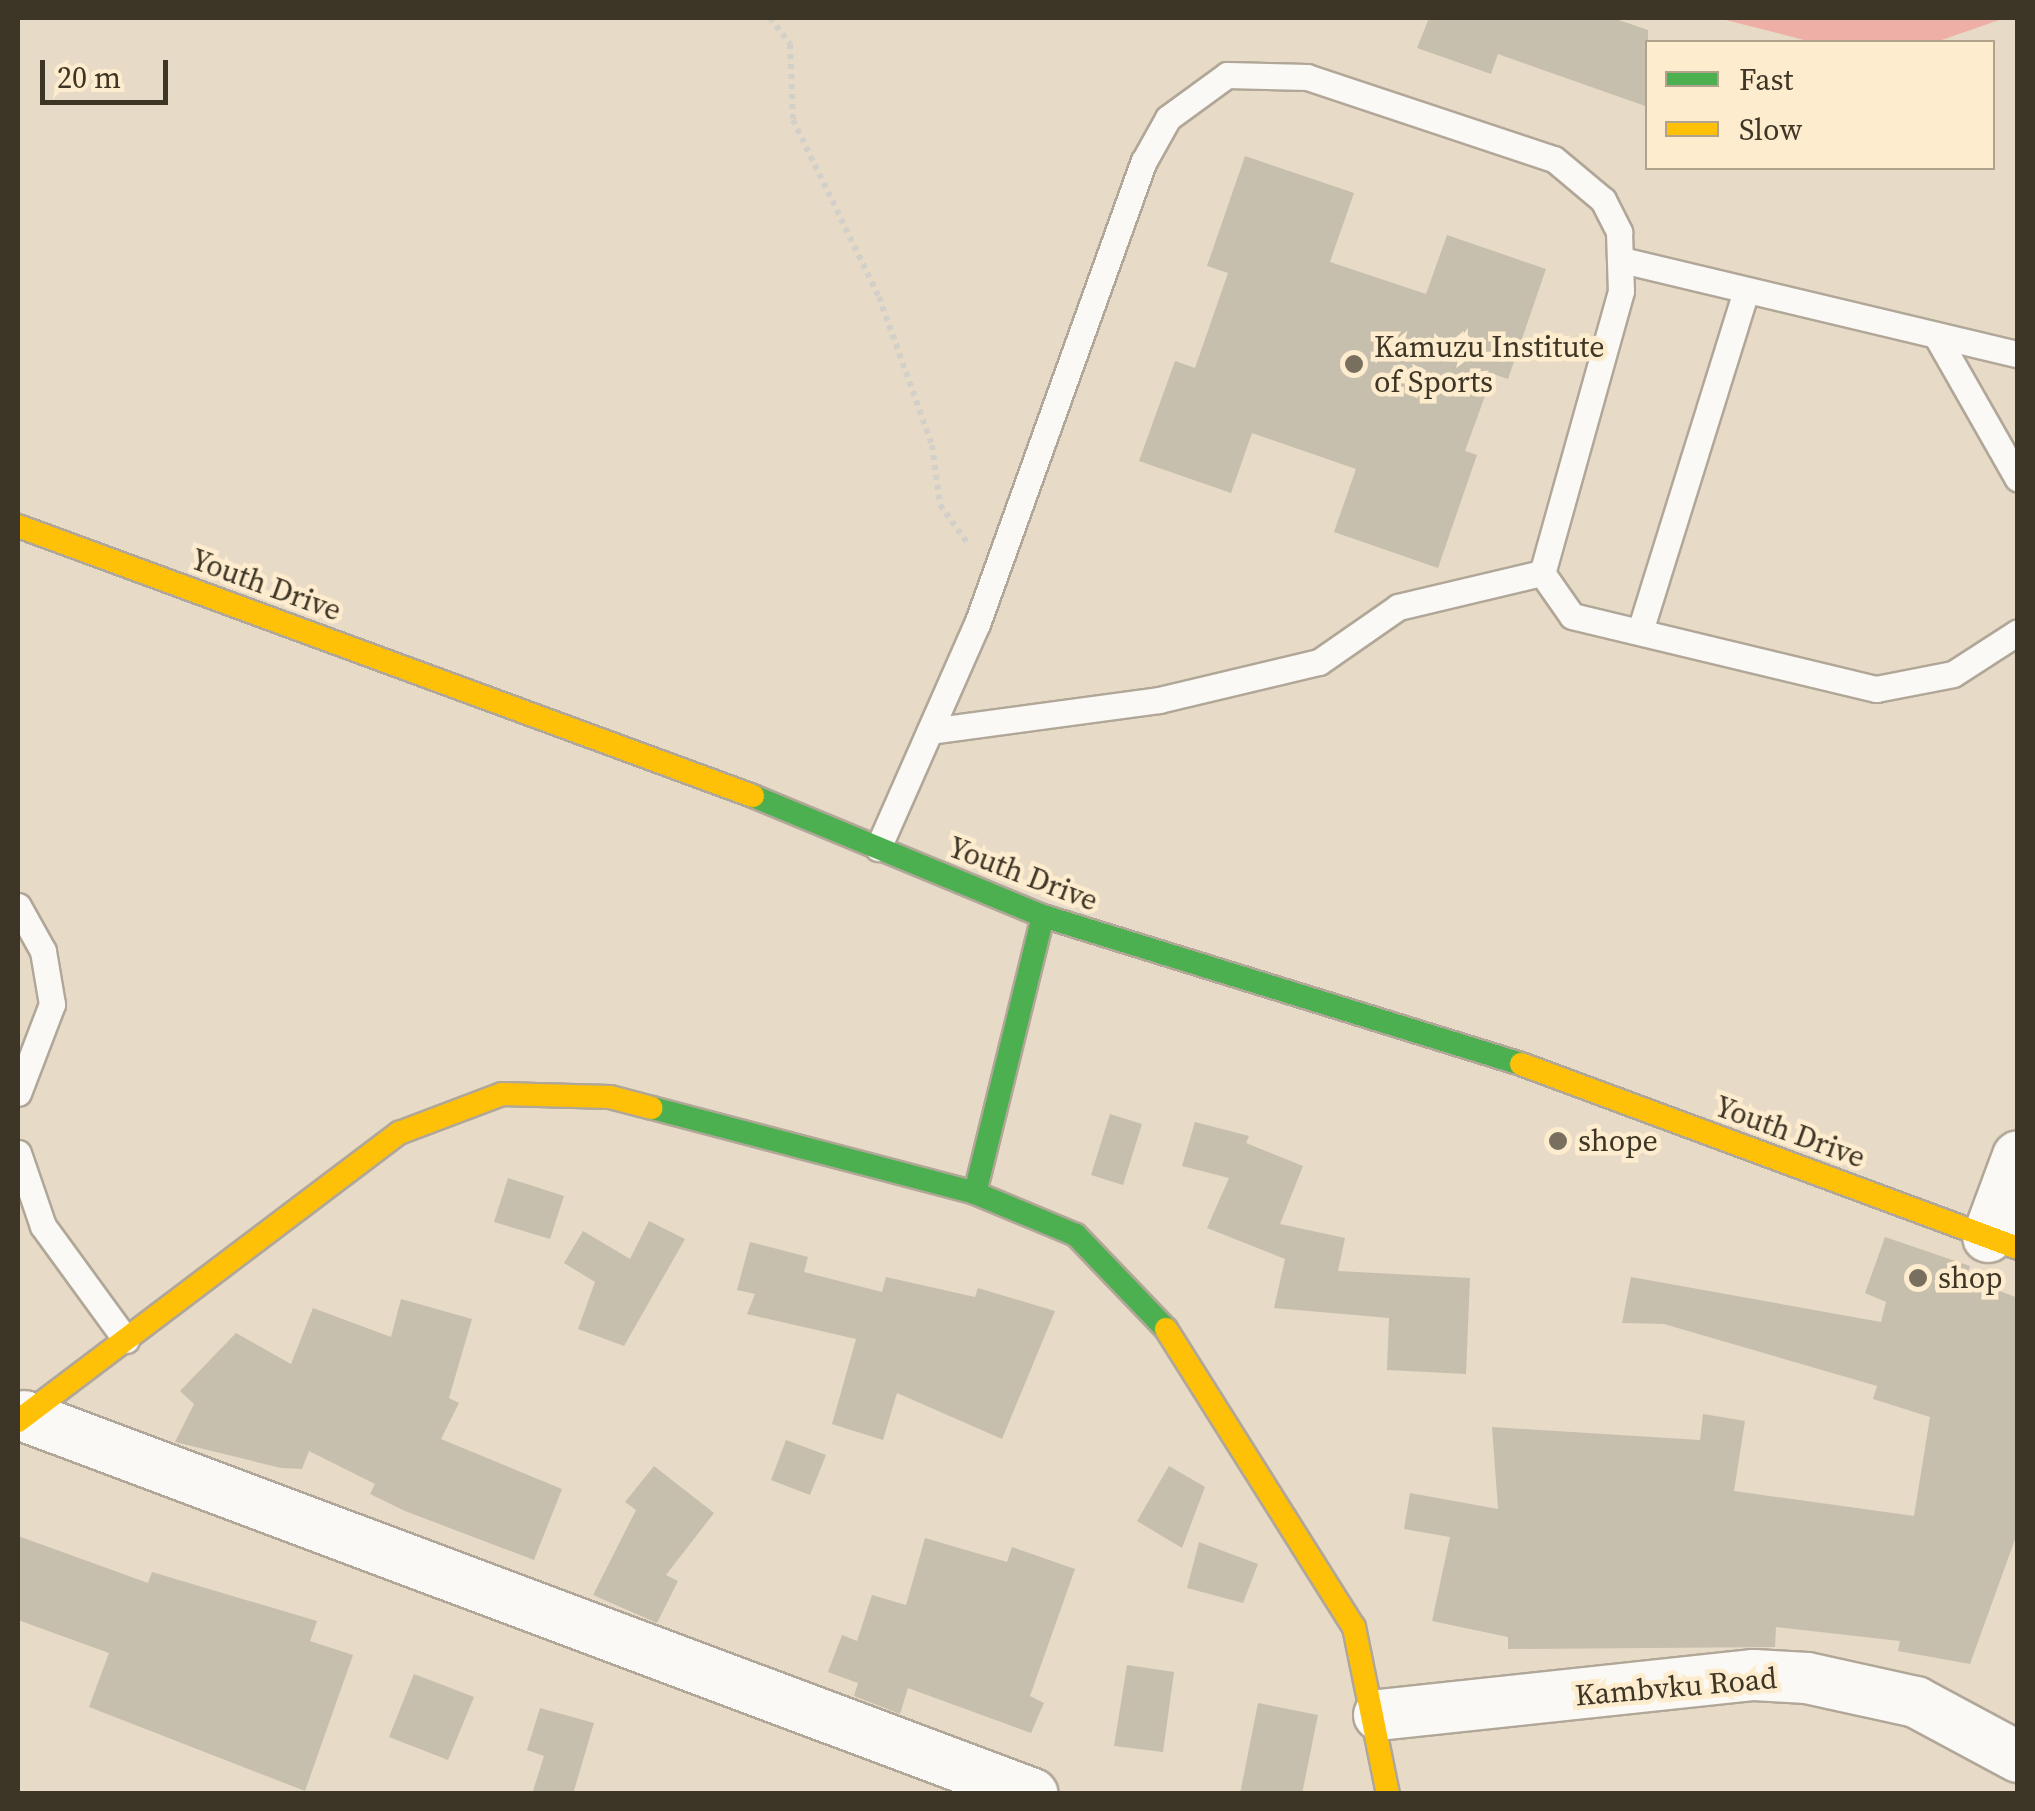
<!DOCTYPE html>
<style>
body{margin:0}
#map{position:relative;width:2035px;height:1811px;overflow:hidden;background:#e7dac6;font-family:"Source Serif 4",serif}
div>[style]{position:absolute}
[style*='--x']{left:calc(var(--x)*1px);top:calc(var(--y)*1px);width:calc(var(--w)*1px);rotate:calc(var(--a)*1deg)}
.green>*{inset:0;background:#eeafa6}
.building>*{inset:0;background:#c6bfae}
.path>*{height:6px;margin-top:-3px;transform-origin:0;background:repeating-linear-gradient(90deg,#d3d0c9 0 5px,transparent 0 10px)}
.roads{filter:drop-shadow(2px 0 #b1a798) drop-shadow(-2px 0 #b1a798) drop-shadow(0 2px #b1a798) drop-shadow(0 -2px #b1a798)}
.lane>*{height:25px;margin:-12.5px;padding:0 12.5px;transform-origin:12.5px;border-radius:12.5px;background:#fbf9f6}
.street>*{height:50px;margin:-25px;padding:0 25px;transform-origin:25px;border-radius:25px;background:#fbf9f6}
.fast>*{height:22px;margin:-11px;padding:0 11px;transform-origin:11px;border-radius:11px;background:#4caf50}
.slow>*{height:22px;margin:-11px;padding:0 11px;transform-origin:11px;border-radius:11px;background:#ffc107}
.dots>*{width:28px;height:28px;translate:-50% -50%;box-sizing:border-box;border:5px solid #feecce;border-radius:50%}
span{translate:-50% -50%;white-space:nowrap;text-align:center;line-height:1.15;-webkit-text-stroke:9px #feecce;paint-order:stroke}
.poi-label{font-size:30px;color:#3d3526}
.left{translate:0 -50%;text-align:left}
.street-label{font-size:30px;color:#3d3526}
.frame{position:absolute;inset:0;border:20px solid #3d3526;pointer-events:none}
.legend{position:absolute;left:1645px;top:40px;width:350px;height:130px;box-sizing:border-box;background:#feecce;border:2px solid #b1a38b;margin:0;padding:12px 18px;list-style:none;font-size:30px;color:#3d3526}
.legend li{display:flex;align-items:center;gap:20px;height:50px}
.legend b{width:50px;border:2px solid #b1a38b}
.scale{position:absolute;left:40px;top:60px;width:128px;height:45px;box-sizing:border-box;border:5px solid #3d3526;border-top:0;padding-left:12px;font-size:30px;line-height:35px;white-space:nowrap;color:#3d3526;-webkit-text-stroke:8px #feecce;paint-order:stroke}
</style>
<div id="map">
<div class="green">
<div style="clip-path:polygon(1718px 18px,2005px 18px,1936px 42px,1812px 42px)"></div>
</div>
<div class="building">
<div style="clip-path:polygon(1429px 18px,1613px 18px,1648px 30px,1648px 107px,1498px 54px,1491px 74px,1417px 48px)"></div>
<div style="clip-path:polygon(1245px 156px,1354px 193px,1330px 262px,1426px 294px,1447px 235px,1546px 269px,1508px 379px,1493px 374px,1465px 451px,1477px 455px,1438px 568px,1334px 532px,1356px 469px,1252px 433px,1231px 493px,1139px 461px,1175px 361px,1195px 368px,1228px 273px,1207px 266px)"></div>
<div style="clip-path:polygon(1110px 1114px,1142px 1124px,1123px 1185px,1091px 1175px)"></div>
<div style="clip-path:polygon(1195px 1122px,1249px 1136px,1246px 1143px,1303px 1166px,1280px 1224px,1345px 1238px,1338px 1271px,1470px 1278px,1466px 1374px,1387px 1370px,1389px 1318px,1274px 1308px,1285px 1259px,1207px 1228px,1229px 1178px,1182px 1166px)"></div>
<div style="clip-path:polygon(508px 1178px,564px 1196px,550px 1239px,494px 1222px)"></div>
<div style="clip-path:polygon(649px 1221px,685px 1239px,624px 1346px,578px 1329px,595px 1282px,564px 1263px,583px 1231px,630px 1259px)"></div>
<div style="clip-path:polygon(1885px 1237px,1970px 1266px,1966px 1278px,2018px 1298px,2018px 1531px,1970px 1664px,1898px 1651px,1900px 1641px,1776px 1627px,1775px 1647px,1508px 1649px,1508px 1637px,1432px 1621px,1450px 1537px,1404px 1529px,1410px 1493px,1498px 1509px,1492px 1427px,1700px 1440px,1703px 1414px,1745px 1421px,1734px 1491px,1914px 1516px,1930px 1417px,1873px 1399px,1877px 1386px,1664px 1324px,1622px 1323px,1631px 1277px,1881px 1322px,1886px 1302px,1865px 1293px)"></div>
<div style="clip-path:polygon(750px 1242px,808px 1257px,804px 1272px,882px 1292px,886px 1277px,975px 1297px,978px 1288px,1055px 1311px,1002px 1439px,897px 1393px,883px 1440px,832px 1424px,856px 1339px,747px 1314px,755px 1294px,737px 1290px)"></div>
<div style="clip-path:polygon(401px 1299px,472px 1319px,449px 1398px,459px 1403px,441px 1439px,562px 1489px,534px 1560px,405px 1511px,370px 1494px,375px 1484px,309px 1451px,302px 1469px,281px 1468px,175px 1442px,194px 1404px,180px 1391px,236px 1333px,291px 1364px,313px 1308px,391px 1337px)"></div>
<div style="clip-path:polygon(786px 1440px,826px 1455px,810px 1495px,771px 1480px)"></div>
<div style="clip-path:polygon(654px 1466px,714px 1513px,666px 1575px,678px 1581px,657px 1623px,593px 1595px,636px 1510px,625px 1502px)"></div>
<div style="clip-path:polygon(1169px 1466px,1205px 1487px,1182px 1548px,1137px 1521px)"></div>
<div style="clip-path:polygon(18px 1536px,148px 1583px,152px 1572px,317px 1621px,310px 1641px,353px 1655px,305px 1791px,89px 1707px,109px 1653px,18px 1620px)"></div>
<div style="clip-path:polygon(925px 1538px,1007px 1562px,1012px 1547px,1075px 1569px,1030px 1696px,1044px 1703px,1031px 1733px,908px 1688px,900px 1714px,854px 1696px,858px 1683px,828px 1672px,842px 1635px,857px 1641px,872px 1595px,906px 1605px)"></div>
<div style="clip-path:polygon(1199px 1542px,1258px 1564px,1243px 1603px,1187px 1588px)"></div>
<div style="clip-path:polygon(1127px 1665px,1174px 1672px,1163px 1752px,1114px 1746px)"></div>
<div style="clip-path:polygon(414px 1674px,474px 1697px,448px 1760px,389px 1737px)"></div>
<div style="clip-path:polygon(1258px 1703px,1318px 1715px,1302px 1794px,1240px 1794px)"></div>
<div style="clip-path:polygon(540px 1708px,594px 1723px,573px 1794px,532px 1794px,544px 1756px,527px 1750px)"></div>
</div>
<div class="path">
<div style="--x:770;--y:18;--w:33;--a:52"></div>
<div style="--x:790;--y:44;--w:76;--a:87.7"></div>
<div style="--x:793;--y:120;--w:197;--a:64.1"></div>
<div style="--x:879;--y:297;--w:157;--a:70.3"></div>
<div style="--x:932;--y:445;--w:61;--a:82.4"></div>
<div style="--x:940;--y:505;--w:49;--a:54.1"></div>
</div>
<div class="roads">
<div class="lane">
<div style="--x:1622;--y:260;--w:407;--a:13.4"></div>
<div style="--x:1937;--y:337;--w:163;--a:60.3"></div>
<div style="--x:1640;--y:631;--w:356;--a:-72.7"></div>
<div style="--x:930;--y:731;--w:231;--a:-7.7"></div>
<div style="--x:1159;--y:700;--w:164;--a:-13.4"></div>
<div style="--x:1319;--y:662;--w:96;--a:-34.8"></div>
<div style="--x:1398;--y:607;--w:148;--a:-13.3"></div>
<div style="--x:878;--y:848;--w:245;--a:-66.2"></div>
<div style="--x:977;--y:624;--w:492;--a:-70.2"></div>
<div style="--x:1144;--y:161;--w:49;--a:-60.8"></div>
<div style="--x:1168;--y:118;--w:73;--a:-36.1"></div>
<div style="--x:1227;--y:75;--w:80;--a:1.4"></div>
<div style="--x:1307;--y:77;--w:260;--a:18.4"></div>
<div style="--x:1554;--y:159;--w:64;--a:39.9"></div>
<div style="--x:1603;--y:200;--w:36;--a:63"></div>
<div style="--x:1619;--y:232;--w:59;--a:88.1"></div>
<div style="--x:1621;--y:291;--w:293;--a:105.6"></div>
<div style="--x:1542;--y:573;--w:52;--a:55.1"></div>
<div style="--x:1572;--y:616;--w:313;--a:13.5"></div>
<div style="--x:1876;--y:689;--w:78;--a:-11"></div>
<div style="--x:1953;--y:674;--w:77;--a:-32.9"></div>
<div style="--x:18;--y:906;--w:51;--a:60.9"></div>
<div style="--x:43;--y:951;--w:54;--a:80.4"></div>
<div style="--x:52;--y:1004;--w:95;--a:110.9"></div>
<div style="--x:18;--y:1153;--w:77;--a:71.1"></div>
<div style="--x:43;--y:1226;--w:141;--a:53.9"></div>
</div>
<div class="street">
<div style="--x:1988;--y:1237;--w:86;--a:-69.7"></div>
<div style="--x:24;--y:1416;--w:1077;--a:20.54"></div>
<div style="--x:1379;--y:1715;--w:377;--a:-6.1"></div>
<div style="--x:1754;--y:1675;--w:53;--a:3.2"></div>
<div style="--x:1807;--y:1678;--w:112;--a:12.4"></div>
<div style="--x:1916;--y:1702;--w:116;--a:28.3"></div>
</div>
<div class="fast">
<div style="--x:753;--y:796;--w:314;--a:22.5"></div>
<div style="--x:1043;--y:916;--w:500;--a:17.2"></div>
<div style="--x:652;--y:1108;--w:334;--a:14.7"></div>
<div style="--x:975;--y:1193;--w:109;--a:22.6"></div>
<div style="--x:1076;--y:1235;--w:130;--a:46.2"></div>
<div style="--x:975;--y:1193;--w:285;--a:-76.2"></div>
</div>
<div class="slow">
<div style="--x:18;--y:526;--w:783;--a:20.17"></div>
<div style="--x:1521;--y:1064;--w:530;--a:20.32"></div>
<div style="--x:1166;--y:1329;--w:352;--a:57.8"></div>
<div style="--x:1354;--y:1627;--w:170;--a:78.5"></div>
<div style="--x:18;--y:1421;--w:478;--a:-37.1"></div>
<div style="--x:399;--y:1133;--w:110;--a:-20.7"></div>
<div style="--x:502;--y:1094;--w:108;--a:1.6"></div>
<div style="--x:610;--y:1097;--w:43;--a:14.7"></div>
</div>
</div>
<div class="dots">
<div style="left:1354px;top:364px;background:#786f5e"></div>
<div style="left:1558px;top:1141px;background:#786f5e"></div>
<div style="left:1918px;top:1278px;background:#786f5e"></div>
</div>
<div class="poi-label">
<span class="left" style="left:1374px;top:364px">Kamuzu Institute<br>of Sports</span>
<span class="left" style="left:1578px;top:1141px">shope</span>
<span class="left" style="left:1938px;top:1278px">shop</span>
</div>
<div class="street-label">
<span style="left:266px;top:585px;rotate:20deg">Youth Drive</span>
<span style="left:1023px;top:874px;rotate:21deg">Youth Drive</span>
<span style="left:1790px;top:1132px;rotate:20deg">Youth Drive</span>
<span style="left:1676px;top:1687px;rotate:-5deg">Kambvku Road</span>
</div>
<div class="frame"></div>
<ul class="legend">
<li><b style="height:12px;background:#4caf50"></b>Fast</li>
<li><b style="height:12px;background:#ffc107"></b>Slow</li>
</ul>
<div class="scale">20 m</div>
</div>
